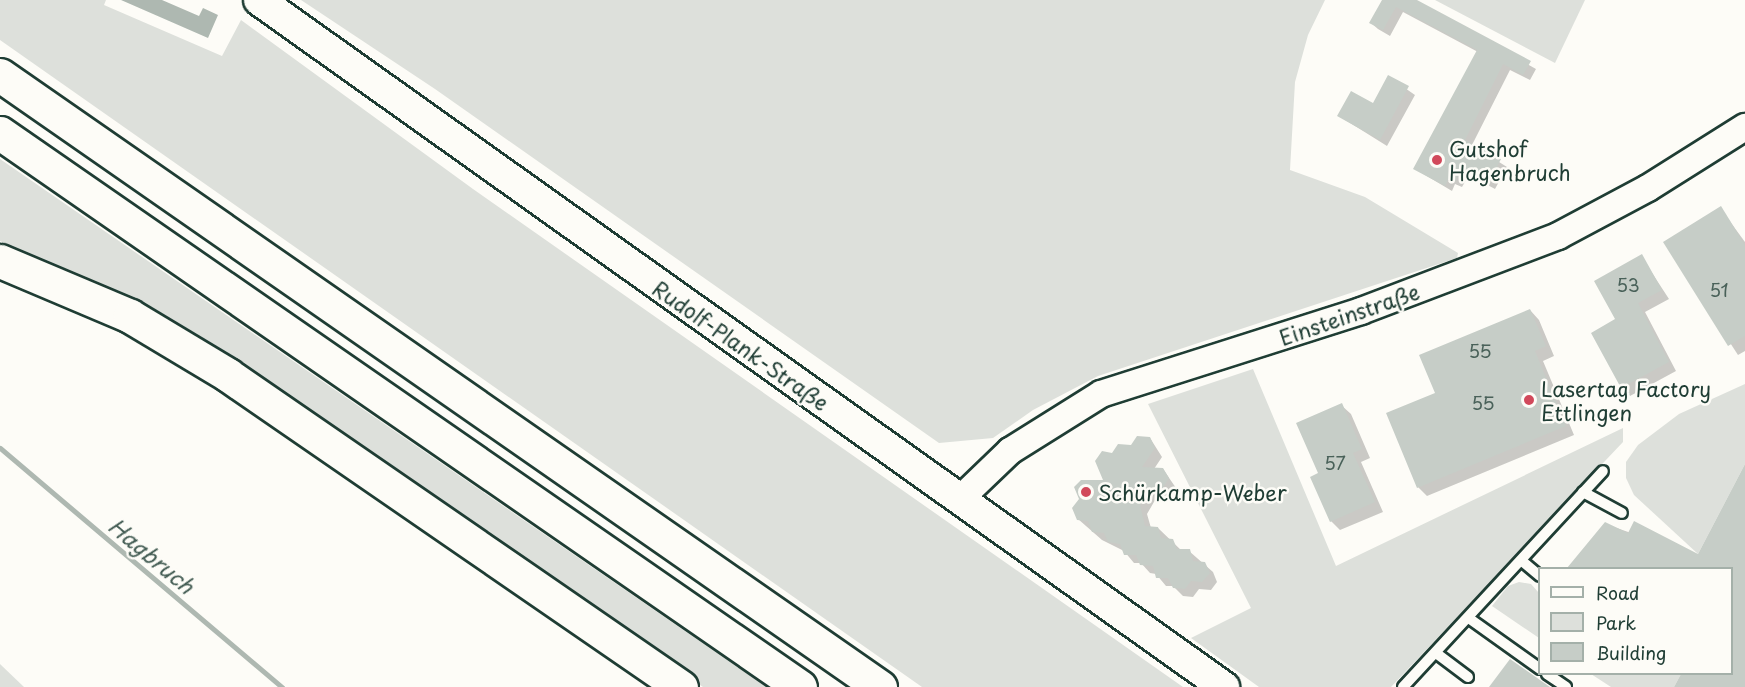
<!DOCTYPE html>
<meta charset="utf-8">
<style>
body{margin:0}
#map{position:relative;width:1745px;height:687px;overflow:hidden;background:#fdfcf7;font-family:"Playpen Sans",sans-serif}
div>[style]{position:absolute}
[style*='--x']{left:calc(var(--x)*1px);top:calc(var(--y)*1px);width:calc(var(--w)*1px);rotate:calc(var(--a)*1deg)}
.green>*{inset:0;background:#dde0db}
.water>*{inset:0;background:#aeb8b1}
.shadow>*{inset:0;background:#0003}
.stream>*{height:5px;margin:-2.5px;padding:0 2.5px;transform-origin:2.5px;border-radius:2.5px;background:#aeb8b1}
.building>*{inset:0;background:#c6cdc7}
.roads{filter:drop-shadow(2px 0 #1f3d34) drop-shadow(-2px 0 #1f3d34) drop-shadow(0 2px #1f3d34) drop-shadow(0 -2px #1f3d34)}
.service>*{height:10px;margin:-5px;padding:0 5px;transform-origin:5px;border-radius:5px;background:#fdfcf7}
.tertiary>*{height:26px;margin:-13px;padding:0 13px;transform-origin:13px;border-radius:13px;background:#fdfcf7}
.secondary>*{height:30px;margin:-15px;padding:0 15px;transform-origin:15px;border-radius:15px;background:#fdfcf7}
.primary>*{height:33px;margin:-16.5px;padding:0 16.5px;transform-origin:16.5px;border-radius:16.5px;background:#fdfcf7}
.motorway>*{height:33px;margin:-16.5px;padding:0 16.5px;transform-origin:16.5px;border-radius:16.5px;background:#fdfcf7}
.dots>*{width:16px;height:16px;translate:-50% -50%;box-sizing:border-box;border:3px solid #fdfcf7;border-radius:50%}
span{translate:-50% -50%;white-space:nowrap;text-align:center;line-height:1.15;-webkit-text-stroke:5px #fdfcf7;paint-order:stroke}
.number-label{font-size:18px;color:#496159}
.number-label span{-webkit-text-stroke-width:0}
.poi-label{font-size:21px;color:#1f3d34}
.left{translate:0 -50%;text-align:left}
.street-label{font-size:21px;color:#1f3d34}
.water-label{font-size:22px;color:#435c53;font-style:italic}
.legend{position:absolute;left:1538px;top:567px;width:195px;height:108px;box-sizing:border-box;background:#fdfcf7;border:2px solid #a4b0a9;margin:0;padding:8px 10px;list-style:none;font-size:18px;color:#1f3d34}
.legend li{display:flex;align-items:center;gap:12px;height:30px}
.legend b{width:30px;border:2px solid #a4b0a9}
</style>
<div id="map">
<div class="green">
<div style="clip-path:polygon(0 0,106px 0,104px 5px,222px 56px,241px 20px,473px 189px,1183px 687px,922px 687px,0 40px)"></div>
<div style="clip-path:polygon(301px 0,1325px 0,1308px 35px,1295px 82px,1290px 170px,1365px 197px,1458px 253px,1457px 258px,1098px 376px,1033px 410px,993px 438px,939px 443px,435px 89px)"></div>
<div style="clip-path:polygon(1435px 0,1585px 0,1555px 63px)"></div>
<div style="clip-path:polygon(0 159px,766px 687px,703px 687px,419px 488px,178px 327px,0 241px)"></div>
<div style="clip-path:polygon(1253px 369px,1336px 566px,1623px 428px,1623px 442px,1391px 687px,1259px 687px,1191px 638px,1251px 608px,1148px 404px)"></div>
<div style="clip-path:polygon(1745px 384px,1745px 464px,1698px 554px,1634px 495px,1626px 478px,1626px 462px,1638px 445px,1679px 414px)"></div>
<div style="clip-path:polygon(1519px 582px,1531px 584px,1539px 593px,1539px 638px,1492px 606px,1508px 586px)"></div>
<div style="clip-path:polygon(0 664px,24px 687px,0 687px)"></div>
<div style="clip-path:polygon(1591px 674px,1681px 674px,1674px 687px,1611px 687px)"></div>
</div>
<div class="water">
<div style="clip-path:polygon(121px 0,162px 0,199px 16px,203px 8px,218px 15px,208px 38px)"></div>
</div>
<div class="shadow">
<div style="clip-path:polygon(1383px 0,1413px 0,1536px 69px,1530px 80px,1510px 70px,1472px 145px,1507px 167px,1495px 189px,1469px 175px,1462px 187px,1455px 184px,1452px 191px,1415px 169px,1478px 52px,1403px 12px,1390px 36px,1378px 29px,1371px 23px)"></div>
<div style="clip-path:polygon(1389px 77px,1415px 95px,1387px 146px,1339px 116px,1374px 105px)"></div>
<div style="clip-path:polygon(1720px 208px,1745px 242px,1745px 351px,1738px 355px,1665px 243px)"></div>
<div style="clip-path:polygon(1641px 256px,1669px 299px,1645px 312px,1676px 371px,1630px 396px,1622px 387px,1618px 320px)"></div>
<div style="clip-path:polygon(1530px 310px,1539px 320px,1554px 356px,1543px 361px,1574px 435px,1427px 496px,1418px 487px,1436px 394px)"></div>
<div style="clip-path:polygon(1341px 405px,1351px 414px,1370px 458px,1361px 462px,1383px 512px,1340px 530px,1331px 521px,1320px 474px)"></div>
<div style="clip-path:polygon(1150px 438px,1162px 457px,1154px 469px,1163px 469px,1176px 488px,1170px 496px,1158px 495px,1147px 514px,1151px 528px,1158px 528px,1182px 551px,1189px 551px,1213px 572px,1217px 582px,1211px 590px,1199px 589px,1193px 597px,1183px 596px,1173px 586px,1166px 586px,1156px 574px,1150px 573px,1141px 563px,1134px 563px,1124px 551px,1102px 540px,1078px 519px,1105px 481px,1113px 455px)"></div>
<div style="clip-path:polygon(1745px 468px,1745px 687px,1676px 687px,1683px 674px,1732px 674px,1732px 568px,1569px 568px,1605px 524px,1698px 556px)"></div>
</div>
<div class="stream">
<div style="--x:0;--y:448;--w:370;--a:40.3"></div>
</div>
<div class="building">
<div style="clip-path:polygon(1382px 0,1417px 0,1531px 61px,1523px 75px,1503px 64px,1465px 140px,1501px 159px,1488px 184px,1462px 169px,1455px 182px,1449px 178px,1445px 186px,1413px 169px,1477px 50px,1396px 7px,1383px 30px,1369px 23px)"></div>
<div style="clip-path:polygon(1388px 75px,1409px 86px,1380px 140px,1337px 116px,1351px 91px,1373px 103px)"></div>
<div style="clip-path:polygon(1721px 206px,1745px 245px,1745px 336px,1728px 346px,1663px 242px)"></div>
<div style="clip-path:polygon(1642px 254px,1662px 290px,1638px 303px,1669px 362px,1621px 388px,1591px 333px,1615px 319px,1594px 281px)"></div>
<div style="clip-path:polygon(1530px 309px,1546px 346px,1535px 351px,1566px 426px,1417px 488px,1386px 413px,1435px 393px,1419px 355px)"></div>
<div style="clip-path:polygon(1342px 403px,1362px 449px,1353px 453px,1375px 502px,1330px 522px,1310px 477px,1318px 473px,1296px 423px)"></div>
<div style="clip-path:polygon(1137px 436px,1150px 437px,1155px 448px,1142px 467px,1163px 468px,1169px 478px,1162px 489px,1150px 488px,1140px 505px,1145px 526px,1158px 527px,1161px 538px,1173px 539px,1177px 549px,1190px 549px,1193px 561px,1205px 562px,1210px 573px,1202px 582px,1191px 581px,1185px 589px,1173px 588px,1168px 578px,1156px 578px,1153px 566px,1140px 565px,1136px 555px,1124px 555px,1120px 544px,1108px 542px,1104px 533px,1092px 532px,1088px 521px,1077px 520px,1072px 508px,1079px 499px,1074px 487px,1081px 480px,1103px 480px,1095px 461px,1102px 451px,1112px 453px,1118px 444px,1131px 445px)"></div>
<div style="clip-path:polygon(1745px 464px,1745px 687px,1674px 687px,1681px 674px,1731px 674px,1731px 568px,1567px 568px,1605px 522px,1628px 533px,1634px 521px,1698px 554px)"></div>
<div style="clip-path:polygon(1510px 659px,1550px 687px,1489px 687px)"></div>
</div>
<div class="roads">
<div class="service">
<div style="--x:1583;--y:492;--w:44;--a:28.3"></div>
<div style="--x:1522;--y:561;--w:23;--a:40"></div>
<div style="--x:1470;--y:619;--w:86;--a:35.5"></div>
<div style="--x:1436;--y:653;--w:40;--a:37"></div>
<div style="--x:1547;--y:674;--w:23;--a:34"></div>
<div style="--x:1403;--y:687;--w:294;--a:-47.2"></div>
</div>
<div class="tertiary">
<div style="--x:959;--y:500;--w:71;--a:-43.9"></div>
<div style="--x:1010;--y:451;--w:107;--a:-32.1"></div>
<div style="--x:1101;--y:394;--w:273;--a:-17.7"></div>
<div style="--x:1361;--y:311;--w:211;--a:-20.8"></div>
<div style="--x:1558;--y:236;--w:102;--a:-28.1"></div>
<div style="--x:1648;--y:188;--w:115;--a:-32.2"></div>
</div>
<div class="secondary">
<div style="--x:259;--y:0;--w:1185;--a:35.45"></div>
</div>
<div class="primary">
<div style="--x:0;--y:261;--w:141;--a:22.9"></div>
<div style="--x:130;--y:316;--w:114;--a:31"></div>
<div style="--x:228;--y:375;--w:550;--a:34.56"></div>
</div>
<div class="motorway">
<div style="--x:0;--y:75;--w:1072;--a:34.82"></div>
<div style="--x:0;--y:133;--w:973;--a:34.7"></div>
</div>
</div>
<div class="dots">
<div style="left:1437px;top:160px;background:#d1495b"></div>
<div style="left:1529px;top:400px;background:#d1495b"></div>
<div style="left:1086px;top:492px;background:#d1495b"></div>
</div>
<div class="number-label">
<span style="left:1628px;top:285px">53</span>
<span style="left:1719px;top:290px">51</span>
<span style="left:1480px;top:351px">55</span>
<span style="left:1483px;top:403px">55</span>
<span style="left:1335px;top:463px">57</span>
</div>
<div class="poi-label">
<span class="left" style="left:1449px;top:160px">Gutshof<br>Hagenbruch</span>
<span class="left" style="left:1541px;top:400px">Lasertag Factory<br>Ettlingen</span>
<span class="left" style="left:1098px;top:492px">Schürkamp-Weber</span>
</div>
<div class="street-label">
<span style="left:1349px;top:314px;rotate:-19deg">Einsteinstraße</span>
<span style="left:741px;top:345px;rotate:35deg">Rudolf-Plank-Straße</span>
</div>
<div class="water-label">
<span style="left:152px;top:555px;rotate:40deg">Hagbruch</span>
</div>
<ul class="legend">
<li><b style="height:8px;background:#fdfcf7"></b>Road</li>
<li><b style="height:16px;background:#dde0db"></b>Park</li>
<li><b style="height:16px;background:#c6cdc7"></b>Building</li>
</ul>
</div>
